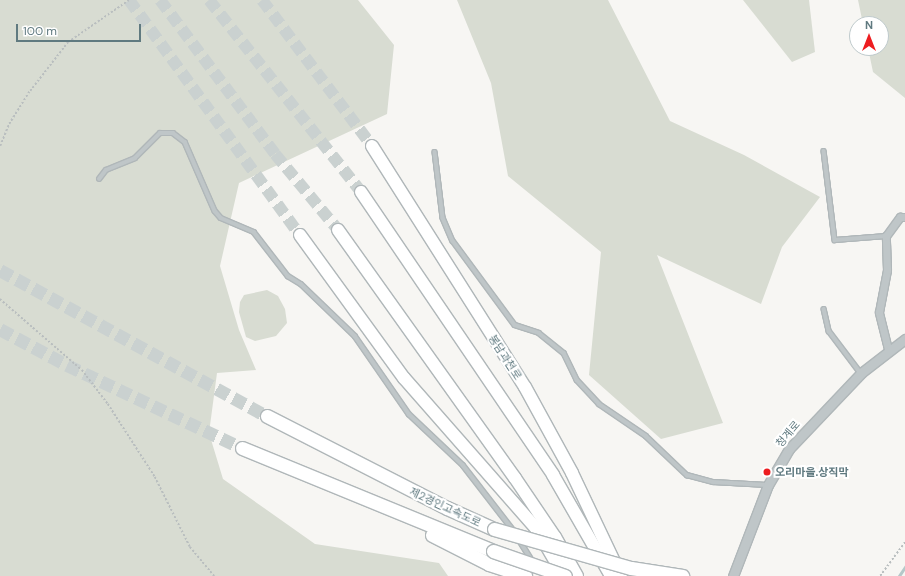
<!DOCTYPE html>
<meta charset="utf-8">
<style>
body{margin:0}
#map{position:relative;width:905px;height:576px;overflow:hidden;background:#f7f6f3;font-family:"DM Sans","Noto Sans KR",sans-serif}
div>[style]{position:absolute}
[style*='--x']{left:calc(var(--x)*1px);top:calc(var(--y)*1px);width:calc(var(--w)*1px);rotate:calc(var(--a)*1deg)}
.green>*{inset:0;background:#d8dcd2}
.stream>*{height:2.5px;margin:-1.25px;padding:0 1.25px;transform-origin:1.25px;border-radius:1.25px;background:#b5c8c9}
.trunk-tunnel>*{height:12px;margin-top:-6px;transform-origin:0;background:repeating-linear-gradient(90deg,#cad1d0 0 12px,transparent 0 18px)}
.motorway-tunnel>*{height:13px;margin-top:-6.5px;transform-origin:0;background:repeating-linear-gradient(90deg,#cad1d0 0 13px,transparent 0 19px)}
.path>*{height:1.5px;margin-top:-0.75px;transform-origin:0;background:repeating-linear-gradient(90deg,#b9bebf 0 2px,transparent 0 4px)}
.roads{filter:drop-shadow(1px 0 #b0b7b9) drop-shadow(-1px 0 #b0b7b9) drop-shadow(0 1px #b0b7b9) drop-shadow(0 -1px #b0b7b9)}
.service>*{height:3.5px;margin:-1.75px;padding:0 1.75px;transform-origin:1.75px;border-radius:1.75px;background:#bfc6c8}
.minor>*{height:7px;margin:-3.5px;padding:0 3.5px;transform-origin:3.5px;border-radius:3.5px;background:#bfc6c8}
.tertiary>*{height:9px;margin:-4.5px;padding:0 4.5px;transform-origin:4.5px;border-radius:4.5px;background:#bfc6c8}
.trunk>*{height:12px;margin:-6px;padding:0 6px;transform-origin:6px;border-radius:6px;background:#fff}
.motorway>*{height:13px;margin:-6.5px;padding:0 6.5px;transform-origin:6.5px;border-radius:6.5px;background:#fff}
.bridges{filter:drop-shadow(1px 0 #b0b7b9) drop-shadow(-1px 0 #b0b7b9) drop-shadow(0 1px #b0b7b9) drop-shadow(0 -1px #b0b7b9)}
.motorway-bridge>*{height:13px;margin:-6.5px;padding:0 6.5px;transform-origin:6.5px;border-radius:6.5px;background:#fff}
.dots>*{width:11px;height:11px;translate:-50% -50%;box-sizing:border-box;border:2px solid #fff;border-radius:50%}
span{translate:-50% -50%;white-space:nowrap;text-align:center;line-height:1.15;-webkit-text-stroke:4px #fff;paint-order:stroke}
.street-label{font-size:11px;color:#607a80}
.poi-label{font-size:11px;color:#607a80;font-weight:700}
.left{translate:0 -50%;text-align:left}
.north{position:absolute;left:849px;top:16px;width:40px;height:40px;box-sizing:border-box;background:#fff;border:1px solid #bfcacc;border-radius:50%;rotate:0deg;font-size:11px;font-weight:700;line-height:16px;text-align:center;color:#607a80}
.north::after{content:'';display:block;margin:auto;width:14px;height:18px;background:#ed1d20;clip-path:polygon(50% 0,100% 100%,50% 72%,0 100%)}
.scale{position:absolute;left:16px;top:24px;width:125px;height:18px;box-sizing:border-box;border:2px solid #607a80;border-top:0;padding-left:5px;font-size:12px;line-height:14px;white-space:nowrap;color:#607a80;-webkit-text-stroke:3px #fff;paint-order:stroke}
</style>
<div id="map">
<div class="green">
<div style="clip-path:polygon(0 0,358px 0,394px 45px,387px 114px,239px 183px,220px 266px,239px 330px,256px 370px,217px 373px,209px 433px,223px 479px,315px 544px,439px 563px,448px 576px,0 576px)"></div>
<div style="clip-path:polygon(457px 0,608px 0,670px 121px,744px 155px,820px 197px,782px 247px,761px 304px,657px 255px,723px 423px,661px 439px,589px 375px,601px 252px,508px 176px,491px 83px)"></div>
<div style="clip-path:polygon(743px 0,809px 0,815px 52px,792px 62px)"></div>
<div style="clip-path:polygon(853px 0,905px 0,905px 98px,873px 72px,868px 48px,881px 48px,881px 24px,863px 24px,858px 0)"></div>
<div style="clip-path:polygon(267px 290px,278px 296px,285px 309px,287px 323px,276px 336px,255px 341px,246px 337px,239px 312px,240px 302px,244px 295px)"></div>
</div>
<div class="stream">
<div style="--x:899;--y:576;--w:11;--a:-56"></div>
</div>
<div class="trunk-tunnel">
<div style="--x:129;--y:0;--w:291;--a:54"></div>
<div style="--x:160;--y:0;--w:192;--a:53.2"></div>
<div style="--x:275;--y:154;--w:99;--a:50.3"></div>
<div style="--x:209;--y:0;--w:245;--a:51.6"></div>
<div style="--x:262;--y:0;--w:183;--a:53"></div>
</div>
<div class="motorway-tunnel">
<div style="--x:0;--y:270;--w:304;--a:28.7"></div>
<div style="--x:0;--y:329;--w:76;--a:28.2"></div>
<div style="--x:67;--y:365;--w:194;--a:25.4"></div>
</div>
<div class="path">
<div style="--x:0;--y:146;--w:24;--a:-68"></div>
<div style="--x:9;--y:124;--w:39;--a:-58"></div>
<div style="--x:30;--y:91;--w:62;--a:-52.2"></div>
<div style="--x:68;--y:42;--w:74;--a:-34.5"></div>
<div style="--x:0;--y:299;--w:108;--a:40.9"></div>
<div style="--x:82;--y:370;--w:43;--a:52.6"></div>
<div style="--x:108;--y:404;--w:87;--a:57.2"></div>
<div style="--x:155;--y:477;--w:78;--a:63.4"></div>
<div style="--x:190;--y:547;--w:38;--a:50"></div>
<div style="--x:880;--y:576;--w:42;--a:-53.7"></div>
</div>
<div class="roads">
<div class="service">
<div style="--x:824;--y:151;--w:90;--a:83"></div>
<div style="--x:835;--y:240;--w:51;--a:-4.5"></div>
<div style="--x:435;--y:152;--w:66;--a:83.1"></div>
<div style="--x:443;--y:218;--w:25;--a:67"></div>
<div style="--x:453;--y:241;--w:104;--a:53.6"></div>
<div style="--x:515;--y:325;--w:25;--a:18"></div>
<div style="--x:539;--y:333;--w:32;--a:39"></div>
<div style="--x:564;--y:353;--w:30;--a:64"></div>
<div style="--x:577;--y:380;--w:33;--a:47"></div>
<div style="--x:599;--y:404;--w:57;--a:34.2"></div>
<div style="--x:646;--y:436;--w:57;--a:43.6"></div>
<div style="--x:687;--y:475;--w:27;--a:15"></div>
<div style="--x:713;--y:482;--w:54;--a:3.2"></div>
<div style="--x:99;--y:179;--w:11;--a:-52"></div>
<div style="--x:106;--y:170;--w:31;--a:-22"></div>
<div style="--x:135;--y:158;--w:35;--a:-45"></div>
<div style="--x:160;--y:133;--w:13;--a:0"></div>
<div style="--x:173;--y:133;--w:15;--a:37"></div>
<div style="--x:185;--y:142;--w:75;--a:66.5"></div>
<div style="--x:215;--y:211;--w:9;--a:49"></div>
<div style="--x:221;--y:218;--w:36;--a:23"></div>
<div style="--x:254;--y:232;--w:56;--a:52.3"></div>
<div style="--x:288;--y:276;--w:15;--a:32"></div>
<div style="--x:301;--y:284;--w:75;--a:43.9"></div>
<div style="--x:355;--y:336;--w:95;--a:55.3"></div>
<div style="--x:409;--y:414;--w:74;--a:43.4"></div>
<div style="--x:463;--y:465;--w:83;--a:52.3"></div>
<div style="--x:824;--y:309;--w:23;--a:77"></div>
<div style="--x:829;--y:331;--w:51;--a:52.9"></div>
<div style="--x:520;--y:541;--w:22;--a:58"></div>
</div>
<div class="minor">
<div style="--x:888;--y:349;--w:38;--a:-104"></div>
<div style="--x:879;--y:312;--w:43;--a:-79.2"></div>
<div style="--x:887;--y:270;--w:34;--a:-92"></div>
<div style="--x:886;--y:236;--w:24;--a:-54"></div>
<div style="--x:900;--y:217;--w:5;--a:0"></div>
</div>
<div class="tertiary">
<div style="--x:733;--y:576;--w:97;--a:-69"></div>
<div style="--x:768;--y:485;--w:42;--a:-59.7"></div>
<div style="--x:789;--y:449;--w:105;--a:-46.5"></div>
<div style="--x:861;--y:373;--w:56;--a:-37.7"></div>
</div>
<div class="trunk">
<div style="--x:372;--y:146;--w:285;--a:57.6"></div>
<div style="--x:525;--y:387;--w:98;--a:61.3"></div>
<div style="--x:572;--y:473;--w:114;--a:64.6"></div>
<div style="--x:361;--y:192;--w:342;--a:55.8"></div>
<div style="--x:553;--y:475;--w:116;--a:60.1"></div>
<div style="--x:338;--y:230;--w:305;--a:54.5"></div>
<div style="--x:515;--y:478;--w:71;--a:55.9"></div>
<div style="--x:555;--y:537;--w:45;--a:60.6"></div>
<div style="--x:300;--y:235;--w:177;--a:54"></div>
<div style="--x:404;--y:378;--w:200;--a:48.7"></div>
<div style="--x:536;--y:528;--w:56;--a:59.7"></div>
</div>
<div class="motorway">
<div style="--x:267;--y:416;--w:202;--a:27.1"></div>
<div style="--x:447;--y:508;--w:51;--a:24.1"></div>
<div style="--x:242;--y:448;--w:271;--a:22.3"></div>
<div style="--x:432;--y:535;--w:64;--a:27"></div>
<div style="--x:489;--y:564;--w:38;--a:18"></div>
</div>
</div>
<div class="bridges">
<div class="motorway-bridge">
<div style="--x:494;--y:529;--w:142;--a:15.9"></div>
<div style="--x:631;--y:568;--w:52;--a:8.9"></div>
<div style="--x:493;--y:551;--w:76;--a:19.1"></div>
</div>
</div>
<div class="dots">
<div style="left:767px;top:472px;background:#ed1d20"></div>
</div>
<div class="street-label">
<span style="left:505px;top:357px;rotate:57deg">봉담과천로</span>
<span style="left:788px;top:434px;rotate:-50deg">청계로</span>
<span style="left:445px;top:507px;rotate:25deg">제2경인고속도로</span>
</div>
<div class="poi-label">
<span class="left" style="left:775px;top:472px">오리마을.상직막</span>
</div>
<div class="north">N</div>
<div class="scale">100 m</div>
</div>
